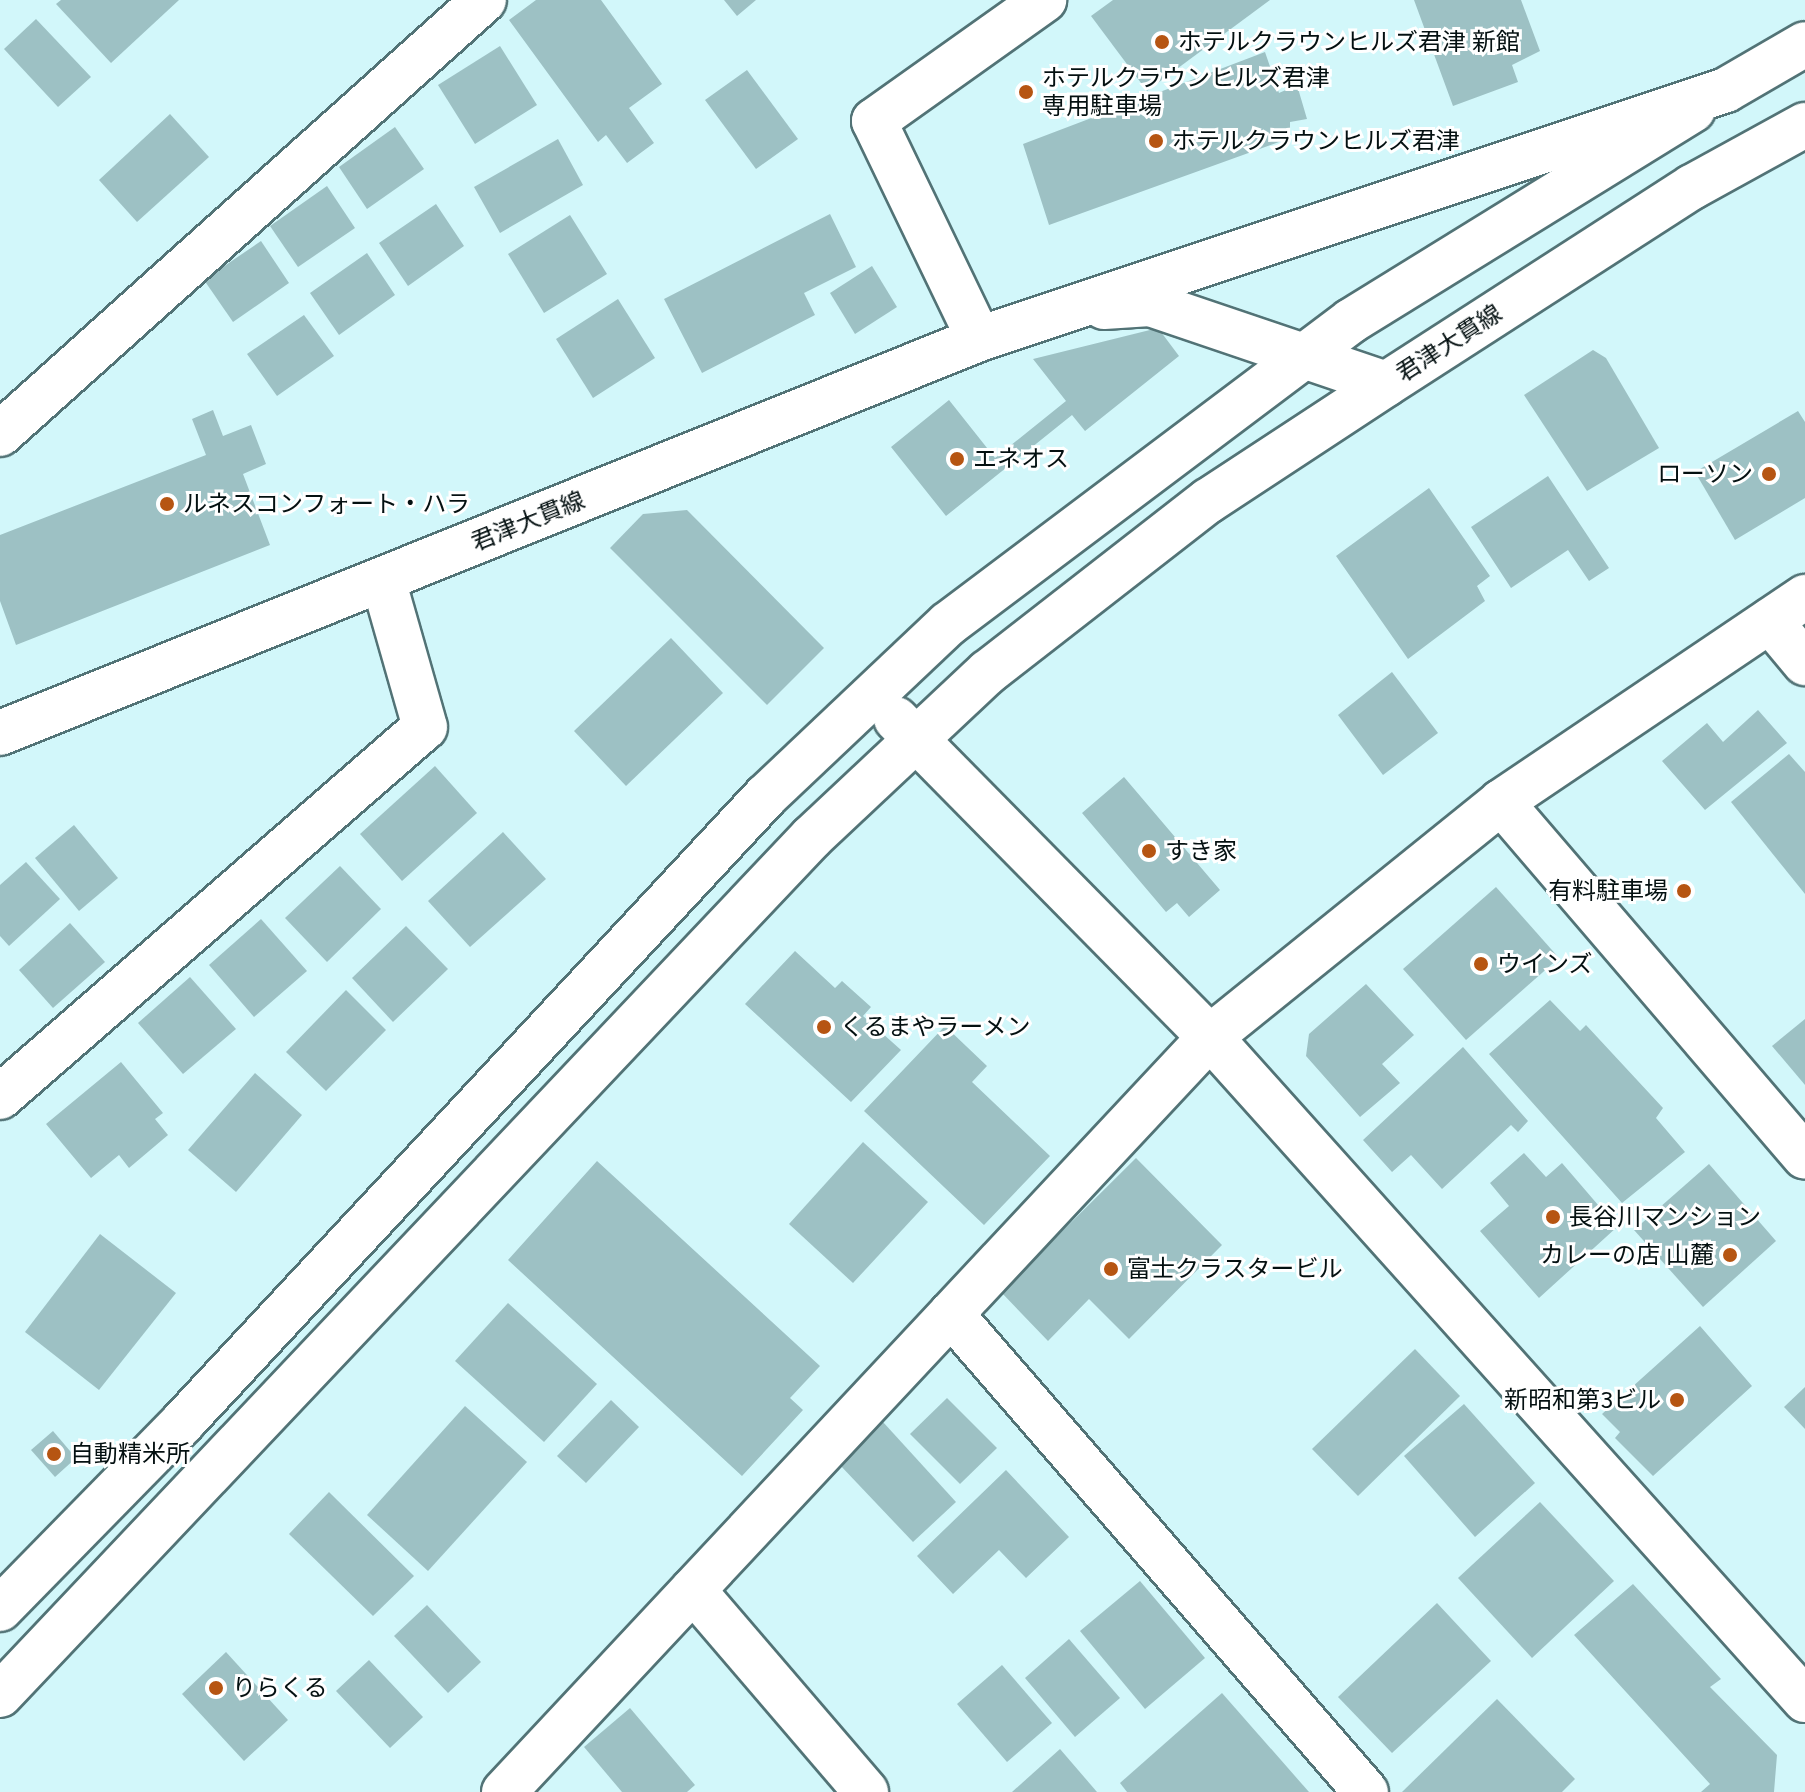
<!DOCTYPE html>
<meta charset="utf-8">
<style>
body{margin:0}
#map{position:relative;width:1805px;height:1792px;overflow:hidden;background:#d2f7fa;font-family:Figtree,"Noto Sans JP",sans-serif}
div>[style]{position:absolute}
[style*='--x']{left:calc(var(--x)*1px);top:calc(var(--y)*1px);width:calc(var(--w)*1px);rotate:calc(var(--a)*1deg)}
.building>*{inset:0;background:#9dc1c4}
.roads{filter:drop-shadow(2px 0 #527376) drop-shadow(-2px 0 #527376) drop-shadow(0 2px #527376) drop-shadow(0 -2px #527376)}
.minor>*{height:44px;margin:-22px;padding:0 22px;transform-origin:22px;border-radius:22px;background:#fff}
.major>*{height:44px;margin:-22px;padding:0 22px;transform-origin:22px;border-radius:22px;background:#fff}
.dots>*{width:22px;height:22px;translate:-50% -50%;box-sizing:border-box;border:4px solid #fff;border-radius:50%}
span{translate:-50% -50%;white-space:nowrap;text-align:center;line-height:1.15;-webkit-text-stroke:6px #fff;paint-order:stroke}
.poi-label{font-size:24px;color:#041011}
.left{translate:0 -50%;text-align:left}
.right{translate:-100% -50%;text-align:right}
.street-label{font-size:24px;color:#041011}
</style>
<div id="map">
<div class="building">
<div style="clip-path:polygon(61px 0,179px 0,111px 63px,56px 4px)"></div>
<div style="clip-path:polygon(536px 0,601px 0,662px 84px,629px 108px,654px 143px,627px 163px,606px 135px,598px 142px,509px 20px)"></div>
<div style="clip-path:polygon(724px 0,756px 0,737px 16px)"></div>
<div style="clip-path:polygon(1113px 0,1270px 0,1147px 91px,1091px 16px)"></div>
<div style="clip-path:polygon(1414px 0,1521px 0,1540px 51px,1512px 65px,1518px 82px,1453px 106px)"></div>
<div style="clip-path:polygon(36px 19px,91px 77px,58px 107px,4px 49px)"></div>
<div style="clip-path:polygon(500px 46px,537px 105px,475px 144px,438px 85px)"></div>
<div style="clip-path:polygon(1265px 52px,1279px 93px,1297px 85px,1307px 119px,1290px 122px,1290px 138px,1049px 225px,1023px 144px)"></div>
<div style="clip-path:polygon(747px 70px,798px 139px,756px 169px,705px 100px)"></div>
<div style="clip-path:polygon(170px 114px,209px 157px,137px 222px,99px 180px)"></div>
<div style="clip-path:polygon(395px 127px,424px 169px,367px 209px,339px 167px)"></div>
<div style="clip-path:polygon(558px 139px,583px 185px,500px 233px,474px 187px)"></div>
<div style="clip-path:polygon(327px 186px,355px 228px,298px 267px,270px 226px)"></div>
<div style="clip-path:polygon(436px 204px,464px 246px,408px 286px,379px 243px)"></div>
<div style="clip-path:polygon(830px 214px,856px 267px,804px 293px,815px 315px,702px 373px,664px 299px)"></div>
<div style="clip-path:polygon(570px 215px,607px 274px,544px 313px,508px 254px)"></div>
<div style="clip-path:polygon(261px 241px,289px 283px,233px 322px,204px 280px)"></div>
<div style="clip-path:polygon(367px 253px,395px 295px,339px 335px,310px 293px)"></div>
<div style="clip-path:polygon(872px 266px,897px 307px,855px 334px,830px 293px)"></div>
<div style="clip-path:polygon(618px 299px,655px 358px,593px 398px,556px 339px)"></div>
<div style="clip-path:polygon(304px 315px,334px 356px,277px 396px,247px 354px)"></div>
<div style="clip-path:polygon(1158px 328px,1179px 356px,1085px 431px,1072px 415px,946px 516px,891px 447px,949px 400px,995px 458px,1066px 401px,1033px 359px)"></div>
<div style="clip-path:polygon(1593px 350px,1606px 358px,1659px 448px,1587px 491px,1524px 395px)"></div>
<div style="clip-path:polygon(213px 410px,223px 436px,251px 425px,266px 464px,243px 474px,270px 545px,16px 645px,0 601px,0 535px,206px 455px,192px 419px)"></div>
<div style="clip-path:polygon(1798px 411px,1805px 422px,1805px 498px,1735px 540px,1695px 472px)"></div>
<div style="clip-path:polygon(1548px 476px,1609px 568px,1589px 581px,1568px 550px,1511px 588px,1471px 527px)"></div>
<div style="clip-path:polygon(1429px 488px,1490px 576px,1477px 586px,1485px 601px,1408px 659px,1336px 556px)"></div>
<div style="clip-path:polygon(687px 510px,824px 648px,767px 705px,610px 548px,643px 514px)"></div>
<div style="clip-path:polygon(671px 638px,723px 693px,626px 786px,574px 731px)"></div>
<div style="clip-path:polygon(1392px 672px,1438px 733px,1383px 775px,1338px 715px)"></div>
<div style="clip-path:polygon(1758px 710px,1787px 743px,1705px 810px,1662px 761px,1707px 723px,1723px 742px)"></div>
<div style="clip-path:polygon(1789px 754px,1805px 772px,1805px 894px,1731px 802px)"></div>
<div style="clip-path:polygon(435px 766px,477px 813px,402px 881px,360px 834px)"></div>
<div style="clip-path:polygon(1124px 777px,1220px 890px,1189px 917px,1177px 903px,1166px 912px,1082px 813px)"></div>
<div style="clip-path:polygon(74px 825px,118px 878px,79px 911px,35px 858px)"></div>
<div style="clip-path:polygon(503px 832px,546px 879px,470px 947px,428px 901px)"></div>
<div style="clip-path:polygon(26px 862px,60px 899px,9px 946px,0 936px,0 885px)"></div>
<div style="clip-path:polygon(340px 866px,381px 909px,327px 962px,285px 918px)"></div>
<div style="clip-path:polygon(1496px 887px,1559px 958px,1466px 1040px,1403px 969px)"></div>
<div style="clip-path:polygon(261px 919px,307px 971px,254px 1017px,209px 965px)"></div>
<div style="clip-path:polygon(70px 923px,105px 962px,53px 1008px,19px 970px)"></div>
<div style="clip-path:polygon(406px 926px,448px 969px,393px 1022px,352px 978px)"></div>
<div style="clip-path:polygon(795px 951px,835px 988px,842px 981px,871px 1007px,863px 1016px,901px 1050px,851px 1102px,745px 1004px)"></div>
<div style="clip-path:polygon(190px 977px,236px 1029px,183px 1074px,138px 1023px)"></div>
<div style="clip-path:polygon(1366px 984px,1414px 1035px,1382px 1064px,1400px 1083px,1360px 1117px,1306px 1056px,1309px 1034px)"></div>
<div style="clip-path:polygon(346px 990px,386px 1030px,326px 1091px,286px 1052px)"></div>
<div style="clip-path:polygon(1550px 1000px,1580px 1031px,1586px 1025px,1663px 1108px,1656px 1118px,1685px 1152px,1622px 1203px,1489px 1054px)"></div>
<div style="clip-path:polygon(1805px 1019px,1805px 1085px,1772px 1046px)"></div>
<div style="clip-path:polygon(945px 1026px,987px 1066px,972px 1082px,1050px 1156px,984px 1225px,864px 1111px)"></div>
<div style="clip-path:polygon(1463px 1047px,1528px 1121px,1518px 1132px,1511px 1125px,1442px 1189px,1411px 1155px,1392px 1172px,1363px 1140px)"></div>
<div style="clip-path:polygon(121px 1062px,163px 1113px,155px 1119px,168px 1135px,129px 1168px,119px 1155px,91px 1178px,46px 1124px)"></div>
<div style="clip-path:polygon(255px 1073px,302px 1115px,236px 1192px,188px 1150px)"></div>
<div style="clip-path:polygon(863px 1142px,928px 1202px,853px 1283px,789px 1224px)"></div>
<div style="clip-path:polygon(1524px 1153px,1546px 1177px,1562px 1163px,1617px 1227px,1539px 1298px,1480px 1231px,1509px 1206px,1490px 1183px)"></div>
<div style="clip-path:polygon(1136px 1158px,1222px 1245px,1129px 1339px,1089px 1299px,1048px 1341px,1001px 1292px)"></div>
<div style="clip-path:polygon(597px 1161px,820px 1366px,790px 1398px,803px 1410px,742px 1476px,508px 1260px)"></div>
<div style="clip-path:polygon(1709px 1164px,1776px 1241px,1703px 1307px,1634px 1230px)"></div>
<div style="clip-path:polygon(100px 1234px,176px 1293px,99px 1390px,25px 1332px)"></div>
<div style="clip-path:polygon(508px 1303px,597px 1384px,544px 1442px,455px 1361px)"></div>
<div style="clip-path:polygon(1700px 1326px,1752px 1386px,1653px 1476px,1615px 1438px,1620px 1432px,1602px 1414px)"></div>
<div style="clip-path:polygon(1415px 1349px,1460px 1396px,1358px 1496px,1312px 1449px)"></div>
<div style="clip-path:polygon(1805px 1387px,1805px 1429px,1784px 1407px)"></div>
<div style="clip-path:polygon(947px 1398px,997px 1448px,960px 1484px,910px 1434px)"></div>
<div style="clip-path:polygon(611px 1400px,639px 1427px,586px 1483px,557px 1456px)"></div>
<div style="clip-path:polygon(1464px 1404px,1535px 1483px,1475px 1537px,1404px 1456px)"></div>
<div style="clip-path:polygon(465px 1406px,527px 1462px,428px 1571px,367px 1515px)"></div>
<div style="clip-path:polygon(883px 1422px,956px 1502px,913px 1542px,839px 1464px)"></div>
<div style="clip-path:polygon(53px 1431px,76px 1458px,55px 1477px,31px 1450px)"></div>
<div style="clip-path:polygon(1006px 1470px,1069px 1537px,1026px 1578px,999px 1550px,953px 1594px,917px 1556px)"></div>
<div style="clip-path:polygon(329px 1492px,414px 1576px,373px 1616px,289px 1534px)"></div>
<div style="clip-path:polygon(1540px 1502px,1614px 1581px,1532px 1658px,1458px 1578px)"></div>
<div style="clip-path:polygon(1140px 1581px,1205px 1658px,1145px 1709px,1080px 1631px)"></div>
<div style="clip-path:polygon(1633px 1584px,1721px 1679px,1710px 1687px,1777px 1755px,1774px 1792px,1701px 1792px,1710px 1784px,1574px 1635px)"></div>
<div style="clip-path:polygon(1437px 1603px,1491px 1661px,1392px 1753px,1338px 1697px)"></div>
<div style="clip-path:polygon(427px 1605px,481px 1662px,448px 1693px,394px 1636px)"></div>
<div style="clip-path:polygon(1069px 1639px,1120px 1698px,1075px 1737px,1025px 1678px)"></div>
<div style="clip-path:polygon(226px 1652px,288px 1720px,244px 1761px,182px 1694px)"></div>
<div style="clip-path:polygon(369px 1660px,423px 1717px,390px 1748px,336px 1691px)"></div>
<div style="clip-path:polygon(1002px 1665px,1052px 1723px,1007px 1762px,957px 1704px)"></div>
<div style="clip-path:polygon(1222px 1693px,1309px 1792px,1127px 1792px,1120px 1783px)"></div>
<div style="clip-path:polygon(1497px 1699px,1575px 1779px,1562px 1792px,1402px 1792px)"></div>
<div style="clip-path:polygon(630px 1708px,695px 1785px,687px 1792px,622px 1792px,584px 1747px)"></div>
<div style="clip-path:polygon(1060px 1749px,1097px 1792px,1012px 1792px)"></div>
</div>
<div class="roads">
<div class="minor">
<div style="--x:979;--y:339;--w:242;--a:-115.7"></div>
<div style="--x:874;--y:121;--w:209;--a:-35.4"></div>
<div style="--x:0;--y:434;--w:650;--a:-41.88"></div>
<div style="--x:1770;--y:621;--w:55;--a:50.2"></div>
<div style="--x:896;--y:719;--w:447;--a:45.4"></div>
<div style="--x:1210;--y:1037;--w:891;--a:48.09"></div>
<div style="--x:1501;--y:802;--w:467;--a:49.4"></div>
<div style="--x:0;--y:1097;--w:563;--a:-41.04"></div>
<div style="--x:425;--y:727;--w:153;--a:-105.9"></div>
<div style="--x:951;--y:1314;--w:633;--a:49.04"></div>
<div style="--x:693;--y:1590;--w:266;--a:49.4"></div>
<div style="--x:0;--y:1609;--w:262;--a:-45.6"></div>
<div style="--x:183;--y:1422;--w:855;--a:-47.04"></div>
<div style="--x:766;--y:796;--w:250;--a:-43.4"></div>
<div style="--x:948;--y:624;--w:504;--a:-36.94"></div>
<div style="--x:1351;--y:321;--w:402;--a:-31.7"></div>
<div style="--x:0;--y:1695;--w:1181;--a:-46.58"></div>
<div style="--x:812;--y:837;--w:241;--a:-43.2"></div>
<div style="--x:988;--y:672;--w:279;--a:-37.9"></div>
<div style="--x:1208;--y:501;--w:213;--a:-33.3"></div>
<div style="--x:504;--y:1792;--w:1034;--a:-46.92"></div>
<div style="--x:1210;--y:1037;--w:374;--a:-38.9"></div>
<div style="--x:1501;--y:802;--w:367;--a:-34"></div>
</div>
<div class="major">
<div style="--x:1104;--y:307;--w:46;--a:-3.7"></div>
<div style="--x:1150;--y:304;--w:249;--a:18.7"></div>
<div style="--x:1386;--y:384;--w:364;--a:-32.8"></div>
<div style="--x:1692;--y:187;--w:129;--a:-28.8"></div>
<div style="--x:0;--y:733;--w:1055;--a:-21.92"></div>
<div style="--x:979;--y:339;--w:787;--a:-18.43"></div>
<div style="--x:1726;--y:90;--w:91;--a:-30.2"></div>
</div>
</div>
<div class="dots">
<div style="left:1162px;top:42px;background:#b65512"></div>
<div style="left:1026px;top:92px;background:#b65512"></div>
<div style="left:1156px;top:141px;background:#b65512"></div>
<div style="left:957px;top:459px;background:#b65512"></div>
<div style="left:1769px;top:474px;background:#b65512"></div>
<div style="left:167px;top:504px;background:#b65512"></div>
<div style="left:1149px;top:851px;background:#b65512"></div>
<div style="left:1684px;top:891px;background:#b65512"></div>
<div style="left:1481px;top:964px;background:#b65512"></div>
<div style="left:824px;top:1027px;background:#b65512"></div>
<div style="left:1553px;top:1217px;background:#b65512"></div>
<div style="left:1730px;top:1255px;background:#b65512"></div>
<div style="left:1111px;top:1269px;background:#b65512"></div>
<div style="left:1677px;top:1400px;background:#b65512"></div>
<div style="left:54px;top:1454px;background:#b65512"></div>
<div style="left:216px;top:1688px;background:#b65512"></div>
</div>
<div class="poi-label">
<span class="left" style="left:1178px;top:42px">ホテルクラウンヒルズ君津 新館</span>
<span class="left" style="left:1042px;top:92px">ホテルクラウンヒルズ君津<br>専用駐車場</span>
<span class="left" style="left:1172px;top:141px">ホテルクラウンヒルズ君津</span>
<span class="left" style="left:973px;top:459px">エネオス</span>
<span class="right" style="left:1753px;top:474px">ローソン</span>
<span class="left" style="left:183px;top:504px">ルネスコンフォート・ハラ</span>
<span class="left" style="left:1165px;top:851px">すき家</span>
<span class="right" style="left:1668px;top:891px">有料駐車場</span>
<span class="left" style="left:1497px;top:964px">ウインズ</span>
<span class="left" style="left:840px;top:1027px">くるまやラーメン</span>
<span class="left" style="left:1569px;top:1217px">長谷川マンション</span>
<span class="right" style="left:1714px;top:1255px">カレーの店 山麓</span>
<span class="left" style="left:1127px;top:1269px">富士クラスタービル</span>
<span class="right" style="left:1661px;top:1400px">新昭和第3ビル</span>
<span class="left" style="left:70px;top:1454px">自動精米所</span>
<span class="left" style="left:232px;top:1688px">りらくる</span>
</div>
<div class="street-label">
<span style="left:1449px;top:343px;rotate:-33deg">君津大貫線</span>
<span style="left:528px;top:521px;rotate:-22deg">君津大貫線</span>
</div>
</div>
